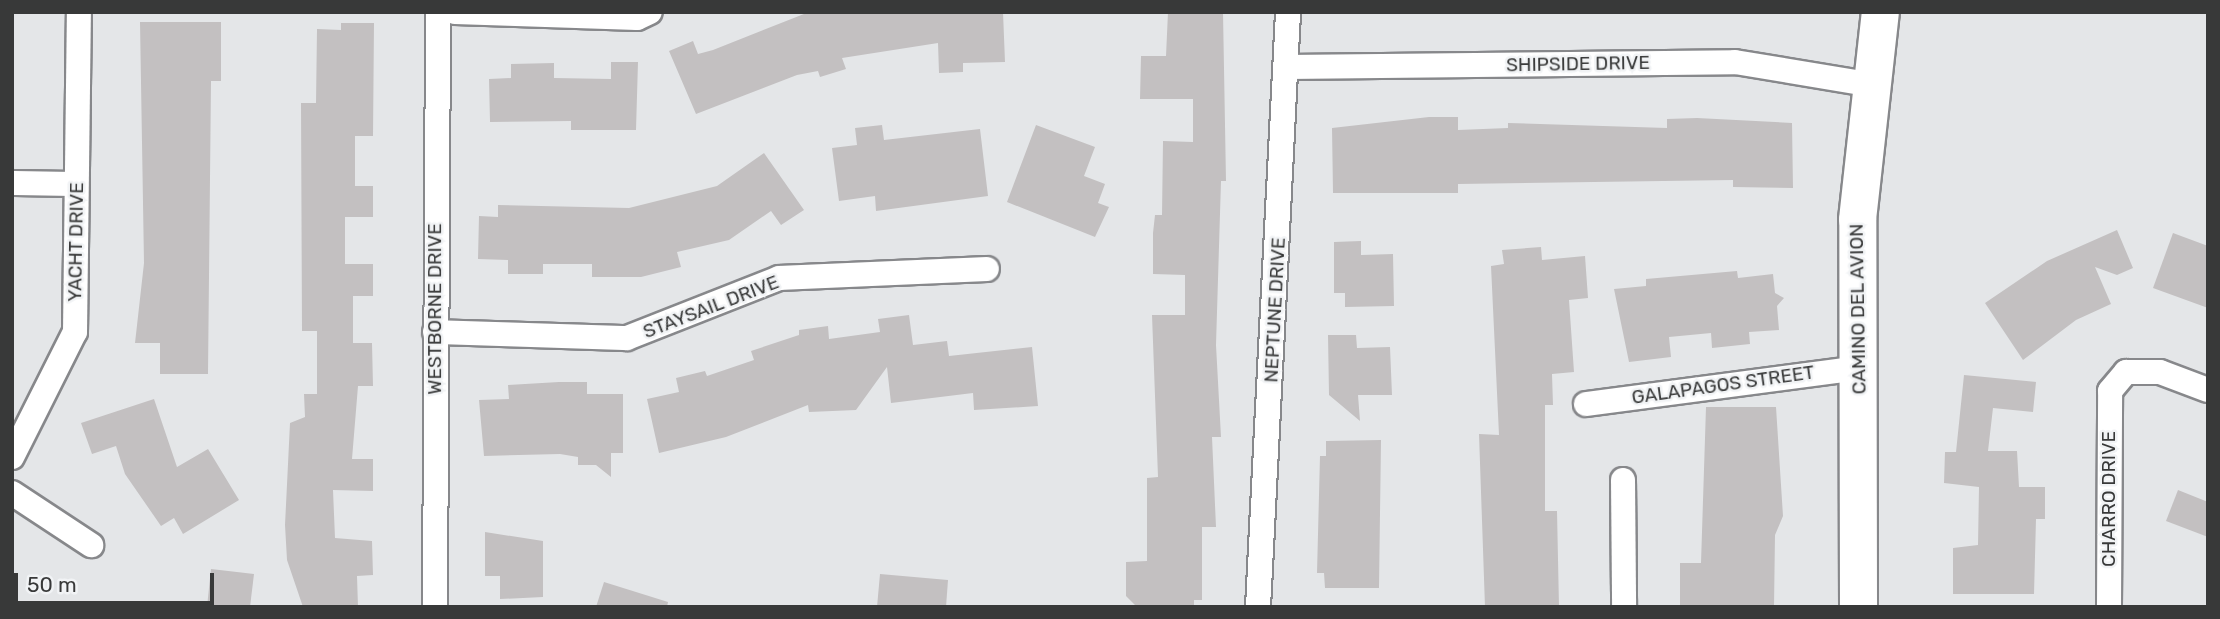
<!DOCTYPE html>
<style>
body{margin:0}
#map{position:relative;width:2220px;height:619px;overflow:hidden;background:#e4e6e8;font-family:Rubik,sans-serif}
div>[style]{position:absolute}
[style*='--x']{left:calc(var(--x)*1px);top:calc(var(--y)*1px);width:calc(var(--w)*1px);rotate:calc(var(--a)*1deg)}
.building>*{inset:0;background:#c3c0c1}
.roads{filter:drop-shadow(2px 0 #87888b) drop-shadow(-2px 0 #87888b) drop-shadow(0 2px #87888b) drop-shadow(0 -2px #87888b)}
.street>*{height:24px;margin:-12px;padding:0 12px;transform-origin:12px;border-radius:12px;background:#fff}
.secondary>*{height:37px;margin:-18.5px;padding:0 18.5px;transform-origin:18.5px;border-radius:18.5px;background:#fff}
span{translate:-50% -50%;white-space:nowrap;text-align:center;line-height:1.15;-webkit-text-stroke:5px #f1f3f5;paint-order:stroke}
.street-label{font-size:19px;color:#383939}
.frame{position:absolute;inset:0;border:14px solid #383939;pointer-events:none}
.scale{position:absolute;left:14px;top:573px;width:200px;height:32px;box-sizing:border-box;border:4px solid #383939;border-top:0;padding-left:9px;font-size:21px;line-height:24px;white-space:nowrap;color:#383939;-webkit-text-stroke:5px #f1f3f5;paint-order:stroke}
</style>
<div id="map">
<div class="building">
<div style="clip-path:polygon(809px 12px,1003px 12px,1005px 62px,963px 63px,963px 72px,939px 73px,938px 43px,842px 58px,846px 69px,820px 77px,818px 71px,797px 75px,696px 114px,669px 51px,693px 41px,698px 54px,713px 50px)"></div>
<div style="clip-path:polygon(1168px 12px,1223px 12px,1226px 181px,1221px 181px,1216px 345px,1221px 437px,1212px 437px,1216px 527px,1202px 527px,1202px 600px,1194px 600px,1194px 607px,1137px 607px,1126px 596px,1126px 562px,1147px 561px,1147px 478px,1158px 477px,1152px 315px,1185px 315px,1185px 275px,1153px 274px,1153px 233px,1155px 215px,1162px 215px,1163px 141px,1193px 142px,1193px 99px,1140px 99px,1141px 56px,1166px 56px)"></div>
<div style="clip-path:polygon(140px 22px,221px 22px,221px 81px,211px 81px,208px 374px,160px 374px,160px 343px,135px 343px,144px 263px)"></div>
<div style="clip-path:polygon(341px 23px,374px 23px,373px 136px,355px 136px,355px 186px,373px 186px,373px 217px,345px 217px,345px 264px,373px 264px,373px 296px,353px 296px,353px 343px,372px 343px,373px 386px,358px 386px,352px 459px,373px 459px,373px 491px,333px 490px,335px 538px,372px 541px,373px 575px,357px 576px,358px 607px,303px 607px,287px 560px,285px 525px,290px 423px,305px 417px,304px 394px,317px 394px,317px 331px,302px 331px,301px 103px,316px 103px,317px 29px,341px 30px)"></div>
<div style="clip-path:polygon(611px 62px,638px 62px,636px 130px,571px 130px,571px 121px,490px 122px,489px 79px,511px 78px,511px 64px,554px 63px,554px 78px,611px 79px)"></div>
<div style="clip-path:polygon(1429px 117px,1458px 117px,1458px 130px,1508px 128px,1508px 123px,1667px 128px,1667px 119px,1697px 118px,1792px 123px,1793px 188px,1733px 187px,1733px 180px,1458px 184px,1458px 193px,1333px 193px,1332px 128px)"></div>
<div style="clip-path:polygon(882px 125px,884px 140px,980px 129px,988px 196px,876px 211px,875px 196px,839px 201px,832px 148px,857px 145px,855px 128px)"></div>
<div style="clip-path:polygon(1036px 125px,1095px 147px,1084px 176px,1105px 184px,1098px 203px,1109px 207px,1095px 237px,1007px 202px)"></div>
<div style="clip-path:polygon(764px 153px,804px 210px,781px 225px,771px 211px,729px 240px,677px 252px,681px 267px,641px 277px,592px 277px,592px 264px,543px 264px,543px 274px,508px 274px,508px 260px,478px 259px,479px 216px,498px 217px,498px 205px,629px 208px,717px 186px)"></div>
<div style="clip-path:polygon(2117px 230px,2133px 268px,2117px 275px,2095px 267px,2111px 304px,2076px 320px,2023px 360px,1985px 303px,2047px 261px)"></div>
<div style="clip-path:polygon(2173px 233px,2208px 246px,2208px 308px,2153px 288px)"></div>
<div style="clip-path:polygon(1361px 241px,1361px 255px,1393px 254px,1394px 306px,1345px 307px,1345px 293px,1334px 293px,1334px 242px)"></div>
<div style="clip-path:polygon(1541px 247px,1542px 260px,1585px 256px,1588px 298px,1569px 300px,1574px 372px,1552px 374px,1553px 405px,1545px 405px,1545px 511px,1557px 511px,1559px 607px,1485px 607px,1479px 434px,1499px 435px,1491px 266px,1504px 264px,1502px 250px)"></div>
<div style="clip-path:polygon(1737px 271px,1738px 278px,1773px 274px,1775px 293px,1784px 298px,1777px 306px,1779px 330px,1749px 332px,1750px 344px,1712px 348px,1711px 333px,1669px 337px,1671px 357px,1629px 362px,1614px 289px,1646px 286px,1646px 279px)"></div>
<div style="clip-path:polygon(909px 315px,913px 345px,947px 341px,949px 356px,1032px 347px,1038px 406px,974px 410px,973px 393px,891px 403px,887px 367px,856px 410px,809px 412px,808px 405px,726px 437px,659px 453px,647px 399px,679px 392px,676px 378px,705px 371px,707px 376px,754px 360px,751px 351px,799px 335px,799px 330px,828px 326px,829px 339px,880px 332px,878px 319px)"></div>
<div style="clip-path:polygon(1328px 335px,1356px 335px,1357px 348px,1390px 347px,1392px 395px,1358px 395px,1360px 421px,1329px 395px)"></div>
<div style="clip-path:polygon(1964px 375px,2036px 382px,2033px 412px,1993px 408px,1988px 451px,2017px 451px,2019px 487px,2045px 487px,2045px 519px,2036px 519px,2034px 594px,1953px 594px,1953px 548px,1978px 545px,1979px 487px,1944px 483px,1945px 452px,1956px 452px)"></div>
<div style="clip-path:polygon(559px 382px,587px 382px,587px 394px,623px 394px,623px 453px,611px 453px,611px 477px,596px 465px,578px 465px,578px 457px,560px 454px,484px 456px,479px 400px,509px 399px,508px 385px)"></div>
<div style="clip-path:polygon(154px 399px,177px 467px,208px 449px,239px 500px,183px 534px,174px 518px,161px 526px,125px 474px,116px 446px,92px 454px,81px 423px)"></div>
<div style="clip-path:polygon(1706px 407px,1776px 407px,1783px 516px,1775px 535px,1774px 607px,1680px 607px,1680px 563px,1701px 563px)"></div>
<div style="clip-path:polygon(1381px 440px,1379px 588px,1325px 588px,1324px 573px,1317px 573px,1320px 456px,1326px 456px,1326px 441px)"></div>
<div style="clip-path:polygon(2178px 490px,2208px 502px,2208px 537px,2166px 521px)"></div>
<div style="clip-path:polygon(485px 532px,543px 541px,543px 597px,500px 599px,500px 576px,485px 576px)"></div>
<div style="clip-path:polygon(211px 569px,254px 574px,250px 607px,207px 607px)"></div>
<div style="clip-path:polygon(880px 574px,948px 580px,946px 607px,877px 607px)"></div>
<div style="clip-path:polygon(604px 582px,668px 602px,667px 607px,596px 607px)"></div>
</div>
<div class="roads">
<div class="street">
<div style="--x:455;--y:12;--w:182;--a:1.9"></div>
<div style="--x:637;--y:18;--w:14;--a:-25"></div>
<div style="--x:1287;--y:67;--w:448;--a:-0.6"></div>
<div style="--x:1735;--y:62;--w:135;--a:9.4"></div>
<div style="--x:12;--y:183;--w:64;--a:0.9"></div>
<div style="--x:435;--y:332;--w:192;--a:1.8"></div>
<div style="--x:627;--y:338;--w:163;--a:-21.5"></div>
<div style="--x:779;--y:278;--w:208;--a:-2.5"></div>
<div style="--x:1586;--y:404;--w:276;--a:-7.5"></div>
<div style="--x:12;--y:457;--w:140;--a:-63.3"></div>
<div style="--x:75;--y:332;--w:320;--a:-89.3"></div>
<div style="--x:1623;--y:480;--w:127;--a:89.5"></div>
<div style="--x:12;--y:493;--w:95;--a:33.4"></div>
<div style="--x:435;--y:607;--w:595;--a:-89.71"></div>
<div style="--x:1258;--y:607;--w:596;--a:-87.11"></div>
<div style="--x:2109;--y:607;--w:216;--a:-89.7"></div>
<div style="--x:2110;--y:391;--w:25;--a:-50"></div>
<div style="--x:2126;--y:372;--w:34;--a:0"></div>
<div style="--x:2160;--y:372;--w:51;--a:20.6"></div>
</div>
<div class="secondary">
<div style="--x:1858;--y:607;--w:388;--a:-90.1"></div>
<div style="--x:1857;--y:219;--w:208;--a:-83.7"></div>
</div>
</div>
<div class="street-label">
<span style="left:1578px;top:64px;rotate:-1deg">SHIPSIDE DRIVE</span>
<span style="left:76px;top:242px;rotate:-89deg">YACHT DRIVE</span>
<span style="left:711px;top:307px;rotate:-21deg">STAYSAIL DRIVE</span>
<span style="left:435px;top:309px;rotate:-90deg">WESTBORNE DRIVE</span>
<span style="left:1858px;top:309px;rotate:-91deg">CAMINO DEL AVION</span>
<span style="left:1275px;top:310px;rotate:-87deg">NEPTUNE DRIVE</span>
<span style="left:1723px;top:385px;rotate:-8deg">GALAPAGOS STREET</span>
<span style="left:2109px;top:499px;rotate:-90deg">CHARRO DRIVE</span>
</div>
<div class="frame"></div>
<div class="scale">50 m</div>
</div>
